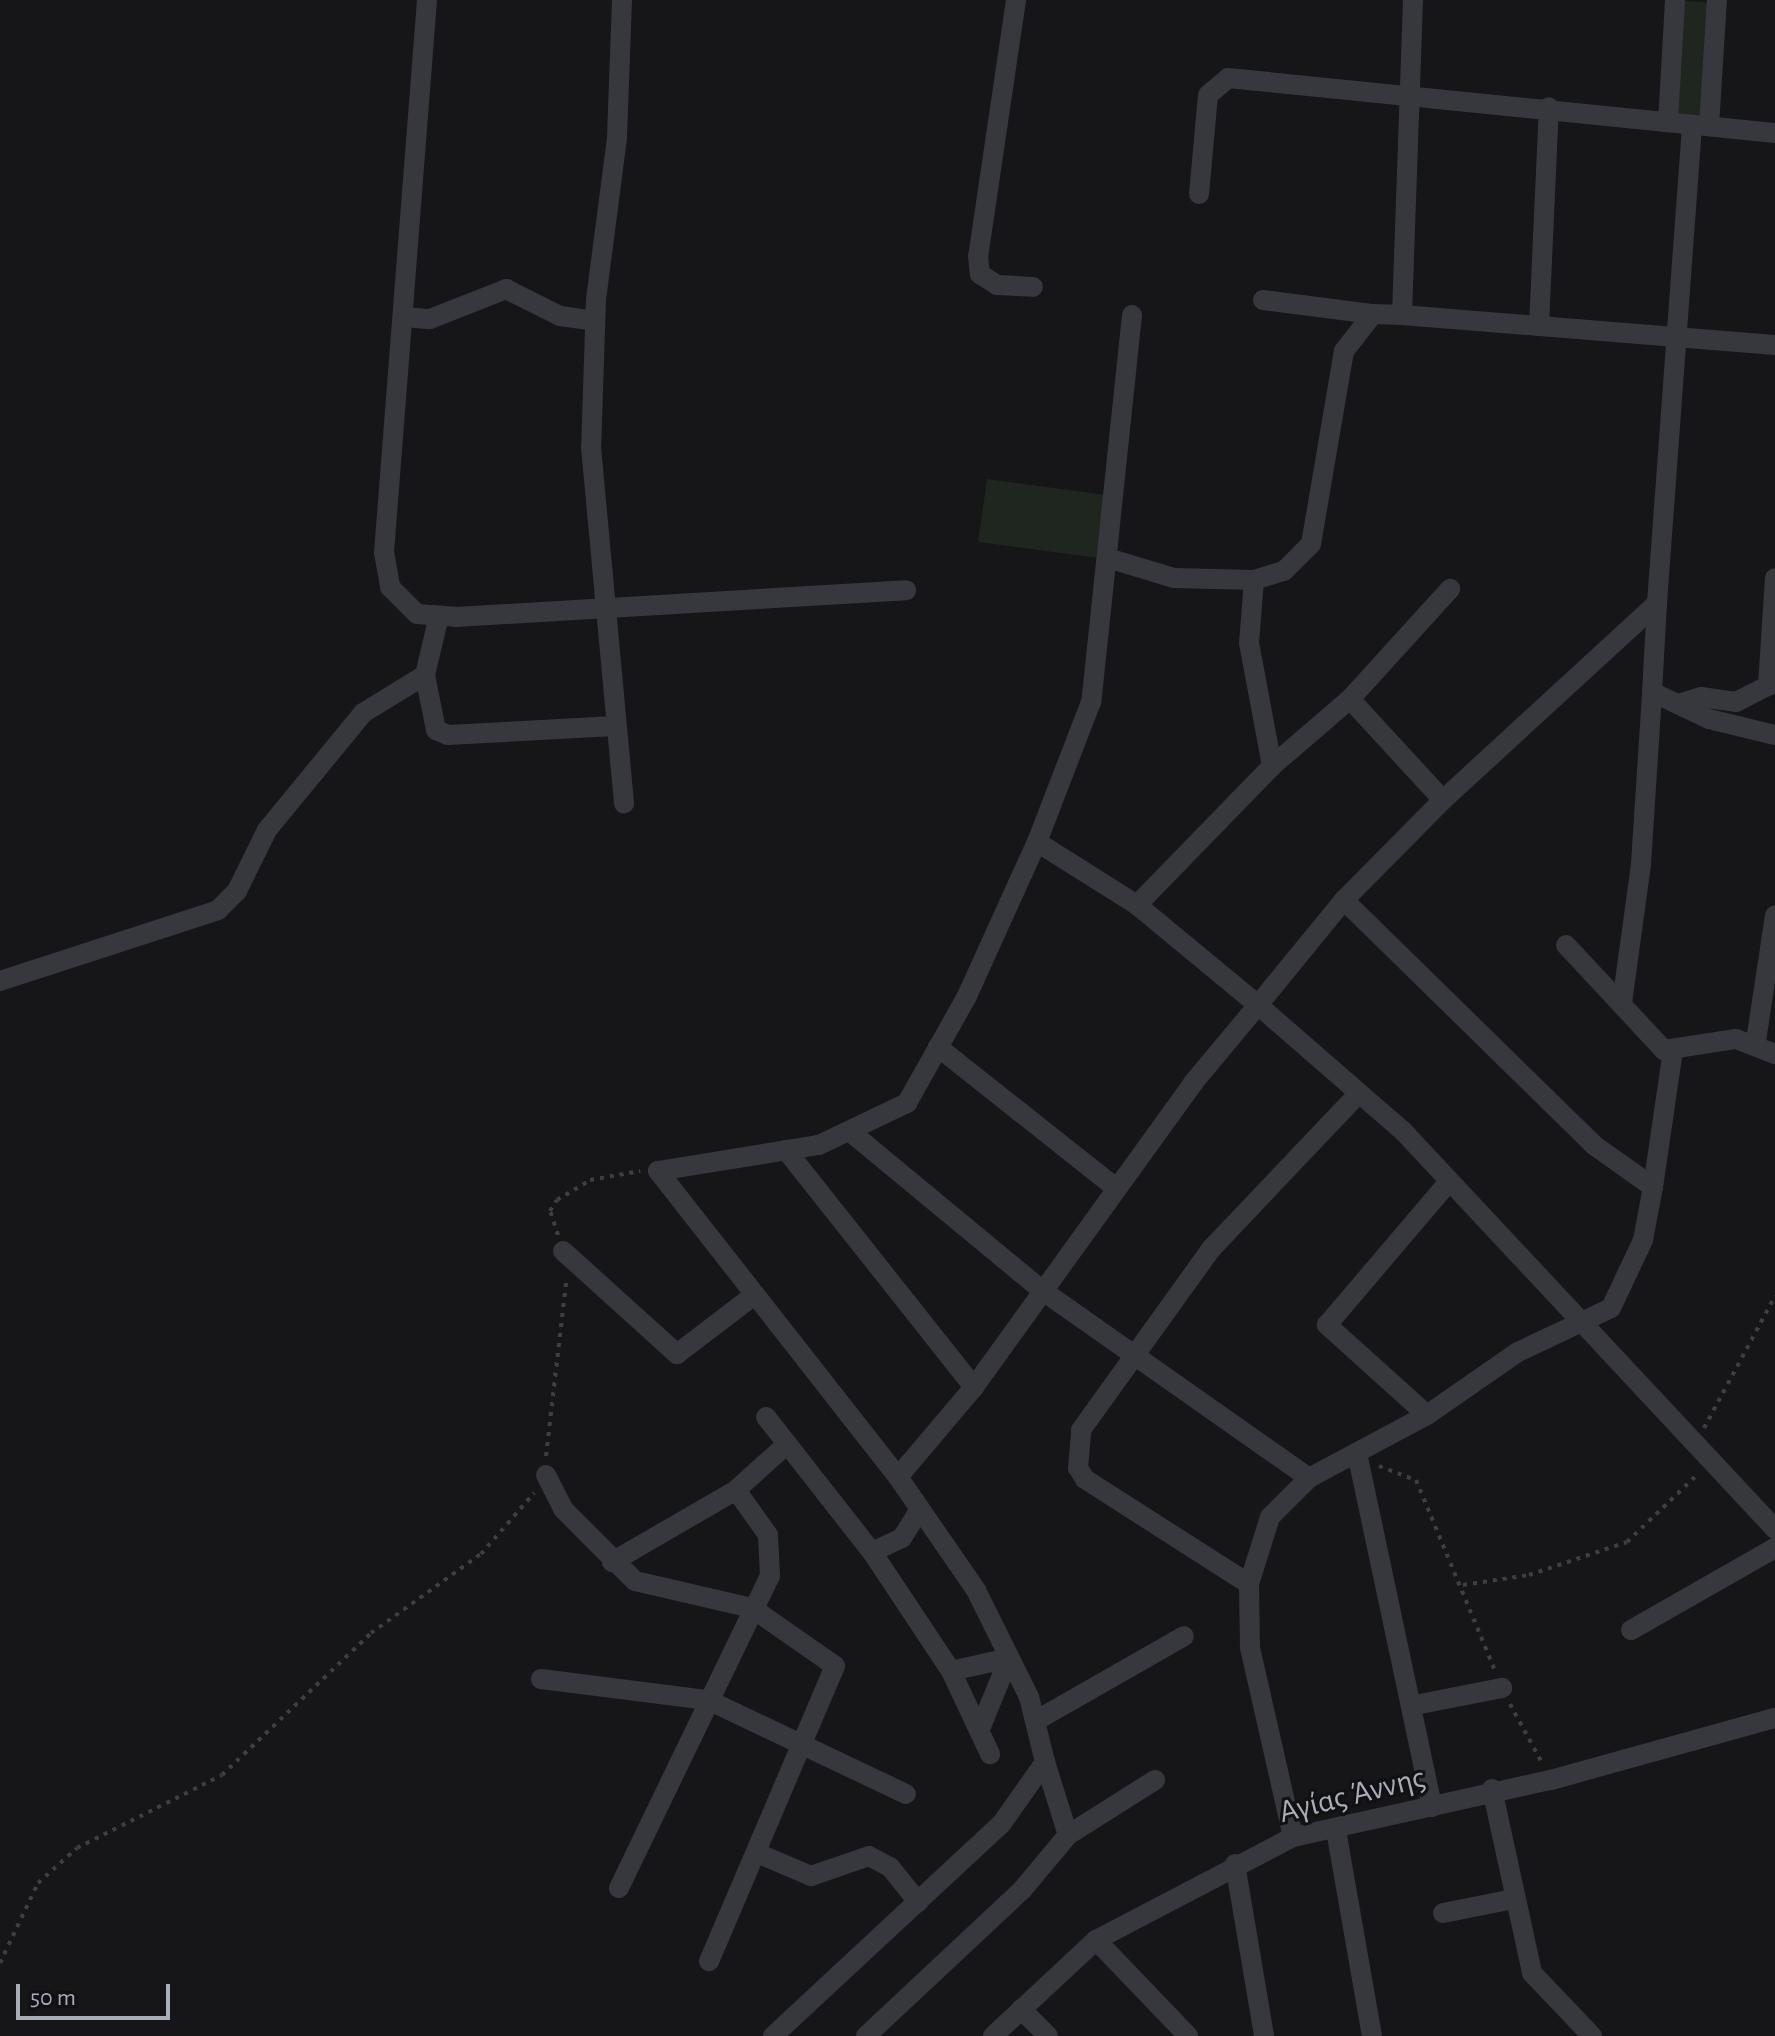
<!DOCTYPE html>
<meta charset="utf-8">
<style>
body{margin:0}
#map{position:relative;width:1775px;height:2036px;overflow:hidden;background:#161618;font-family:"Alegreya Sans",sans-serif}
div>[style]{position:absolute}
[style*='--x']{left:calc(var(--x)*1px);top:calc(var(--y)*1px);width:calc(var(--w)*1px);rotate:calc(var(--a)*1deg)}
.green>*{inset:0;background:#1e261f}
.path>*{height:4px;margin-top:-2px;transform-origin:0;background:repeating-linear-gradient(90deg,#3d3f44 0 4px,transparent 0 10px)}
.minor>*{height:20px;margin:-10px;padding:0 10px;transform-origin:10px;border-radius:10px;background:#37383d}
span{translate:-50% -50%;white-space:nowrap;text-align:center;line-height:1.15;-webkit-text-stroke:6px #111113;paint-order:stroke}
.street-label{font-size:32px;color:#a8adb8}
.scale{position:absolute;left:16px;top:1984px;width:154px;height:36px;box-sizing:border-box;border:4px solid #a8adb8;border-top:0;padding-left:10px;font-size:24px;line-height:28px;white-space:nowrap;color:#a8adb8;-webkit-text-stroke:6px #111113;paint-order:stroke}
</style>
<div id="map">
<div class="green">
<div style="clip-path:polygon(1678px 0,1713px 3px,1705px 119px,1672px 118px)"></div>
<div style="clip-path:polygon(987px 479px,1114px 496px,1106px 559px,978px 542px)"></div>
</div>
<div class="path">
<div style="--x:558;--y:1235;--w:25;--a:-108"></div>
<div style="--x:550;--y:1211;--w:13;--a:-58"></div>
<div style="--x:557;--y:1200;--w:39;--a:-31"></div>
<div style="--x:590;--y:1180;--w:51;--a:-10.2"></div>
<div style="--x:1704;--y:1428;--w:150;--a:-61.7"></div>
<div style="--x:546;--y:1456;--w:175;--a:-83.4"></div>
<div style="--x:1379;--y:1466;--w:40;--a:21"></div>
<div style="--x:1416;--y:1480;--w:207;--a:67.5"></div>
<div style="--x:1463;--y:1585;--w:67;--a:-8.6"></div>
<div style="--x:1529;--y:1575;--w:103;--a:-18.6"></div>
<div style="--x:1627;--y:1542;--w:100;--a:-43.8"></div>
<div style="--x:1510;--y:1704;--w:67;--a:61.5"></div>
<div style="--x:0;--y:1963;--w:89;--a:-64.6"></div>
<div style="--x:38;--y:1883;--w:52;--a:-41.9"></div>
<div style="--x:77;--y:1848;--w:162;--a:-26.7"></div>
<div style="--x:222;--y:1775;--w:206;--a:-43.6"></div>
<div style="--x:371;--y:1633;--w:135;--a:-35.7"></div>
<div style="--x:481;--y:1554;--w:81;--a:-49"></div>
</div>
<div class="minor">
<div style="--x:427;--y:0;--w:554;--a:94.45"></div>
<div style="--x:384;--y:552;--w:36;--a:80"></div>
<div style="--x:390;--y:587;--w:38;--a:45"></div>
<div style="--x:417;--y:614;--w:39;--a:4"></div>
<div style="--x:456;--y:617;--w:451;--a:-3.4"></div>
<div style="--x:622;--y:0;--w:138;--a:92.1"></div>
<div style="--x:617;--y:138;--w:163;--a:97.4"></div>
<div style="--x:596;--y:300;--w:147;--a:91.9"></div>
<div style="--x:591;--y:447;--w:358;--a:84.7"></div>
<div style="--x:1016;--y:0;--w:259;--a:98.4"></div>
<div style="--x:978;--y:256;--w:18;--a:84"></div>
<div style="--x:980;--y:274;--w:20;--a:33"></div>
<div style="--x:997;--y:285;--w:36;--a:3"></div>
<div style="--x:1668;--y:122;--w:122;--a:-86.7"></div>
<div style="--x:1709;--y:126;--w:126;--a:-86.4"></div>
<div style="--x:1199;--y:194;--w:99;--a:-84.8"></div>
<div style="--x:1208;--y:95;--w:26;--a:-40"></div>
<div style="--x:1228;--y:78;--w:550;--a:5.74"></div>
<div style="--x:1263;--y:300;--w:111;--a:7.3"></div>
<div style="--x:1132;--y:315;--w:389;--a:96"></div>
<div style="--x:1091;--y:702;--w:150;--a:111.1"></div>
<div style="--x:1037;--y:842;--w:118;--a:32.2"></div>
<div style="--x:1137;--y:905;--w:157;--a:39.6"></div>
<div style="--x:1258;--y:1005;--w:136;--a:-50.7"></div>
<div style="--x:1344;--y:900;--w:141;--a:-45.3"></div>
<div style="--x:1443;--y:800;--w:291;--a:-42.6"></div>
<div style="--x:1657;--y:603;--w:475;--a:-85.8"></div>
<div style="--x:1402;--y:315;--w:374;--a:4.6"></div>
<div style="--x:405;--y:317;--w:25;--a:5"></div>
<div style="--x:430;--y:319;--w:82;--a:-21.5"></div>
<div style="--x:506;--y:289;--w:60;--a:26.6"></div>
<div style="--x:560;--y:316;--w:35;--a:8"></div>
<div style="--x:1539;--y:326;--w:219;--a:-87.4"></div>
<div style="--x:1111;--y:559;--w:66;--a:16.8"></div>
<div style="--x:1174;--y:578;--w:80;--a:1.4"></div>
<div style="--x:1254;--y:580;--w:31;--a:-17"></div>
<div style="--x:1284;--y:571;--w:38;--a:-45"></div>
<div style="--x:1311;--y:544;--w:196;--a:-80.3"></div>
<div style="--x:1344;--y:351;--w:47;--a:-51.9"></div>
<div style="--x:1373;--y:314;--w:29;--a:2"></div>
<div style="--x:1402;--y:315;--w:315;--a:-88"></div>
<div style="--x:1254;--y:580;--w:63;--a:94.5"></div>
<div style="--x:1249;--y:643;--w:125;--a:79.4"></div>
<div style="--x:1657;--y:603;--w:89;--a:93.2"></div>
<div style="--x:1652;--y:692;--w:63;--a:25.3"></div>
<div style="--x:1709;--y:719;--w:68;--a:13.6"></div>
<div style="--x:425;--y:675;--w:56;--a:78.7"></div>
<div style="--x:436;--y:730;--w:13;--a:23"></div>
<div style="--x:448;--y:735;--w:167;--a:-3.1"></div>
<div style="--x:1350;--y:699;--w:149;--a:-47.7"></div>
<div style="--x:1678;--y:704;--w:24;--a:-17"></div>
<div style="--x:1701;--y:697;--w:35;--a:8"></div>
<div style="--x:1736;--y:702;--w:36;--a:-27"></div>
<div style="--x:1768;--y:686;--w:108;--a:-86.3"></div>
<div style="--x:1137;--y:905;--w:194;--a:-45.8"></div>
<div style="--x:1272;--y:766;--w:103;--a:-40.7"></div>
<div style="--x:1350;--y:699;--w:137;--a:47.4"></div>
<div style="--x:1566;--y:945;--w:144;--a:47"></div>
<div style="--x:1664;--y:1050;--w:73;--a:-8.7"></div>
<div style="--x:1736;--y:1039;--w:42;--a:21"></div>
<div style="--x:0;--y:981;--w:229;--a:-18"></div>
<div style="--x:218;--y:910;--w:27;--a:-45"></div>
<div style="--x:237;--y:891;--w:68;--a:-63.8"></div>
<div style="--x:267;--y:830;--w:151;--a:-50.6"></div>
<div style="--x:363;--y:713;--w:73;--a:-31.5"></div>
<div style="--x:425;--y:675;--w:61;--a:-76.7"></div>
<div style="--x:1622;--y:1003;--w:140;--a:-82.2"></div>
<div style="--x:1641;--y:864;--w:172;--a:-86.3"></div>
<div style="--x:1756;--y:1041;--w:127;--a:-81.4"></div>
<div style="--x:938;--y:1047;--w:228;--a:38.4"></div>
<div style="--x:853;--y:1134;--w:246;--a:39.6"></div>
<div style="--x:1043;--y:1291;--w:325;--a:35.1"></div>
<div style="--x:786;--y:1150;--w:303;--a:51.6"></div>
<div style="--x:1653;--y:1187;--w:138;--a:-81.7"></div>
<div style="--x:563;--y:1251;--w:154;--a:42.1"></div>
<div style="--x:677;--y:1354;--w:96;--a:-37.3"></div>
<div style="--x:1427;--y:1415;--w:135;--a:-138"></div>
<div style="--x:1327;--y:1325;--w:187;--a:-49.6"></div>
<div style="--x:766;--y:1417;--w:172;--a:51.9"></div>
<div style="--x:872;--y:1552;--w:143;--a:56.4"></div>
<div style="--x:951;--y:1671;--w:92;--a:64.8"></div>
<div style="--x:1357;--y:1453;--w:362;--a:78"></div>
<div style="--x:546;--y:1475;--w:38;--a:63"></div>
<div style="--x:563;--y:1509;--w:102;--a:45"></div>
<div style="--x:635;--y:1581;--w:120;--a:13"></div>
<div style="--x:752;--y:1608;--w:101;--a:34.9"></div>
<div style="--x:835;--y:1666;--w:321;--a:113.1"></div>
<div style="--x:898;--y:1477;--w:389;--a:-128.1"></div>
<div style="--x:658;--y:1171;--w:163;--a:-9.2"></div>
<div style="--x:819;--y:1145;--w:98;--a:-25.5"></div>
<div style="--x:907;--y:1103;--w:123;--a:-60.7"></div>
<div style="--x:967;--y:996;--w:169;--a:-65.6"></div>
<div style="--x:872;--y:1552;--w:33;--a:-25"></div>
<div style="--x:902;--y:1538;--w:34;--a:-58"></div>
<div style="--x:612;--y:1562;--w:143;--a:-30.1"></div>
<div style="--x:736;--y:1490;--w:69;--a:-42"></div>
<div style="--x:1249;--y:1584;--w:195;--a:-147.4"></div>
<div style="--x:1085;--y:1479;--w:13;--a:-122"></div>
<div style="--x:1078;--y:1468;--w:38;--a:-85"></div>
<div style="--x:1081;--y:1430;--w:223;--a:-54.3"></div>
<div style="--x:1211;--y:1249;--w:215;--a:-46.5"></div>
<div style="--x:1631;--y:1630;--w:166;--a:-29.7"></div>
<div style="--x:951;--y:1671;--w:59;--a:-12.6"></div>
<div style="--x:541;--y:1679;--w:168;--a:7.2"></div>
<div style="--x:708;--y:1700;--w:219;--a:25.4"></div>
<div style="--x:1415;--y:1705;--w:89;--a:-11.1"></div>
<div style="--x:1037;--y:1720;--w:169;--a:-29.7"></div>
<div style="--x:980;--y:1729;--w:77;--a:-67.8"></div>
<div style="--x:1045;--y:1762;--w:77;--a:72.5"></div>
<div style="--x:1492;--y:1789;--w:188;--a:77.7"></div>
<div style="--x:1532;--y:1973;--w:87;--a:46.4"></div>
<div style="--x:1336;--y:1830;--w:209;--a:80.1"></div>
<div style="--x:1293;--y:1837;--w:195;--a:-102.8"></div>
<div style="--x:1250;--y:1647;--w:63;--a:-90.9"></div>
<div style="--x:1249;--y:1584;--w:70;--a:-72.6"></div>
<div style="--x:1270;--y:1517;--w:55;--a:-45"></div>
<div style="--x:1309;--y:1478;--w:134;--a:-28.1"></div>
<div style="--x:1427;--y:1415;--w:111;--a:-34.7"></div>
<div style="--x:1518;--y:1352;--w:103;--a:-25.3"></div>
<div style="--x:1611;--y:1308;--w:75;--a:-64.8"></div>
<div style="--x:1643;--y:1240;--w:54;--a:-79.3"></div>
<div style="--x:1653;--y:1187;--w:72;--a:-144.6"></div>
<div style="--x:1594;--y:1145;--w:350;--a:-135.6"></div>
<div style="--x:757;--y:1853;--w:59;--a:23.1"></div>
<div style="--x:811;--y:1876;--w:61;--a:-19"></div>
<div style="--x:869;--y:1856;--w:24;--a:28"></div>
<div style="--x:890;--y:1867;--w:45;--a:51.3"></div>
<div style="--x:1235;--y:1864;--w:174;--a:80.4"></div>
<div style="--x:619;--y:1888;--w:347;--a:-64.2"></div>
<div style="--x:770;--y:1576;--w:41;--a:-92.8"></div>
<div style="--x:768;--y:1535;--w:55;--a:-125.4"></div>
<div style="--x:1443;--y:1913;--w:72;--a:-11.2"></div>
<div style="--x:1096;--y:1940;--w:133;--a:46.2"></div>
<div style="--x:1021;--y:2009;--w:38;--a:45"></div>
<div style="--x:773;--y:2036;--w:313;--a:-42.9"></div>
<div style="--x:1002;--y:1823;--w:75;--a:-54.8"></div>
<div style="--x:1045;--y:1762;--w:67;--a:-103.8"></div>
<div style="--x:1029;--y:1697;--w:119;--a:-116.4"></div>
<div style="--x:976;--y:1590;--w:137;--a:-124.6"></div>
<div style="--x:898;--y:1477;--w:118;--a:-49.8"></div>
<div style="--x:974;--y:1387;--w:375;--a:-54.2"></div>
<div style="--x:1193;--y:1083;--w:102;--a:-50.2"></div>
<div style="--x:1258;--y:1005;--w:192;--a:41"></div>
<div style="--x:1403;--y:1131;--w:545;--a:46.93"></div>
<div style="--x:866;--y:2036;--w:214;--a:-43.1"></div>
<div style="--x:1022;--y:1890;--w:72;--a:-50.1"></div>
<div style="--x:1068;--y:1835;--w:103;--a:-32.3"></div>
<div style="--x:993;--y:2036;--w:141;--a:-43"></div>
<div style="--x:1096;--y:1940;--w:222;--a:-27.6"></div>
<div style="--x:1293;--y:1837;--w:264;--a:-12.5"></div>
<div style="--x:1551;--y:1780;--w:232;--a:-15.5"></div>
</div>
<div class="street-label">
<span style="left:1352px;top:1795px;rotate:-14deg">Αγίας Άννης</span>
</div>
<div class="scale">50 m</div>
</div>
